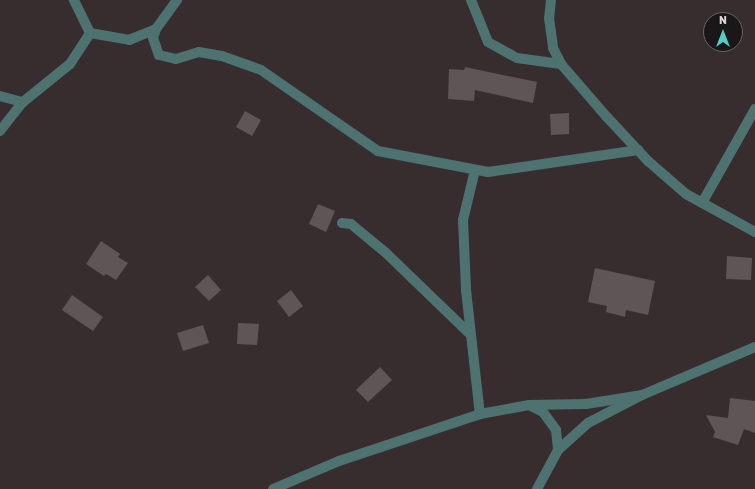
<!DOCTYPE html>
<style>
body{margin:0}
#map{position:relative;width:755px;height:489px;overflow:hidden;background:#372d2f;font-family:Rubik,sans-serif}
div>[style]{position:absolute}
[style*='--x']{left:calc(var(--x)*1px);top:calc(var(--y)*1px);width:calc(var(--w)*1px);rotate:calc(var(--a)*1deg)}
.building>*{inset:0;background:#5f5557}
.minor>*{height:10px;margin:-5px;padding:0 5px;transform-origin:5px;border-radius:5px;background:#4d7270}
span{translate:-50% -50%;white-space:nowrap;text-align:center;line-height:1.15;-webkit-text-stroke:3.5px #1b1718;paint-order:stroke}
.north{position:absolute;left:703px;top:12px;width:40px;height:40px;box-sizing:border-box;background:#1b1718;border:1px solid #686364;border-radius:50%;rotate:0deg;font-size:11px;font-weight:700;line-height:16px;text-align:center;color:#dbd5d6}
.north::after{content:'';display:block;margin:auto;width:14px;height:18px;background:#54cdc8;clip-path:polygon(50% 0,100% 100%,50% 72%,0 100%)}
</style>
<div id="map">
<div class="building">
<div style="clip-path:polygon(465px 67px,537px 82px,533px 103px,475px 90px,474px 101px,448px 99px,449px 69px,464px 70px)"></div>
<div style="clip-path:polygon(245px 111px,261px 120px,252px 136px,236px 127px)"></div>
<div style="clip-path:polygon(569px 113px,569px 134px,551px 135px,550px 114px)"></div>
<div style="clip-path:polygon(318px 204px,335px 211px,326px 232px,309px 224px)"></div>
<div style="clip-path:polygon(101px 241px,120px 254px,118px 257px,128px 263px,116px 280px,106px 274px,104px 276px,86px 264px)"></div>
<div style="clip-path:polygon(727px 256px,752px 258px,751px 280px,726px 279px)"></div>
<div style="clip-path:polygon(595px 268px,655px 281px,648px 315px,626px 310px,625px 317px,606px 312px,607px 306px,588px 302px)"></div>
<div style="clip-path:polygon(208px 275px,221px 290px,209px 301px,195px 287px)"></div>
<div style="clip-path:polygon(291px 290px,303px 306px,289px 317px,277px 301px)"></div>
<div style="clip-path:polygon(72px 295px,103px 317px,93px 331px,62px 310px)"></div>
<div style="clip-path:polygon(238px 323px,259px 324px,257px 345px,237px 344px)"></div>
<div style="clip-path:polygon(203px 325px,209px 343px,183px 351px,177px 333px)"></div>
<div style="clip-path:polygon(380px 367px,392px 380px,368px 402px,356px 390px)"></div>
<div style="clip-path:polygon(730px 398px,755px 401px,755px 433px,744px 429px,738px 445px,713px 437px,715px 432px,706px 415px,728px 418px)"></div>
</div>
<div class="minor">
<div style="--x:471;--y:0;--w:45;--a:68"></div>
<div style="--x:488;--y:42;--w:33;--a:29"></div>
<div style="--x:517;--y:58;--w:44;--a:7.8"></div>
<div style="--x:551;--y:0;--w:18;--a:96"></div>
<div style="--x:549;--y:18;--w:30;--a:82"></div>
<div style="--x:553;--y:48;--w:18;--a:63"></div>
<div style="--x:561;--y:64;--w:69;--a:49.1"></div>
<div style="--x:606;--y:116;--w:62;--a:47"></div>
<div style="--x:648;--y:161;--w:50;--a:41"></div>
<div style="--x:686;--y:194;--w:79;--a:28.8"></div>
<div style="--x:156;--y:29;--w:9;--a:108"></div>
<div style="--x:153;--y:38;--w:18;--a:71"></div>
<div style="--x:159;--y:55;--w:17;--a:13"></div>
<div style="--x:176;--y:59;--w:24;--a:-17"></div>
<div style="--x:199;--y:52;--w:23;--a:10"></div>
<div style="--x:222;--y:56;--w:41;--a:19.7"></div>
<div style="--x:261;--y:70;--w:142;--a:34.7"></div>
<div style="--x:378;--y:151;--w:112;--a:10.8"></div>
<div style="--x:488;--y:172;--w:152;--a:-8.3"></div>
<div style="--x:90;--y:33;--w:40;--a:10"></div>
<div style="--x:129;--y:40;--w:29;--a:-22"></div>
<div style="--x:156;--y:29;--w:36;--a:-54"></div>
<div style="--x:0;--y:96;--w:24;--a:15"></div>
<div style="--x:0;--y:131;--w:37;--a:-52"></div>
<div style="--x:23;--y:102;--w:60;--a:-39"></div>
<div style="--x:70;--y:64;--w:37;--a:-57"></div>
<div style="--x:90;--y:33;--w:37;--a:-116"></div>
<div style="--x:475;--y:170;--w:51;--a:103.5"></div>
<div style="--x:463;--y:220;--w:70;--a:87.5"></div>
<div style="--x:466;--y:290;--w:125;--a:83.6"></div>
<div style="--x:702;--y:203;--w:108;--a:-60.6"></div>
<div style="--x:342;--y:223;--w:9;--a:6"></div>
<div style="--x:351;--y:224;--w:45;--a:39.6"></div>
<div style="--x:386;--y:253;--w:118;--a:44"></div>
<div style="--x:531;--y:406;--w:13;--a:27"></div>
<div style="--x:543;--y:412;--w:22;--a:54"></div>
<div style="--x:556;--y:430;--w:20;--a:84"></div>
<div style="--x:273;--y:489;--w:72;--a:-23"></div>
<div style="--x:339;--y:461;--w:149;--a:-18.4"></div>
<div style="--x:480;--y:414;--w:50;--a:-10.4"></div>
<div style="--x:529;--y:405;--w:57;--a:-1"></div>
<div style="--x:586;--y:404;--w:57;--a:-9.1"></div>
<div style="--x:537;--y:489;--w:44;--a:-61.7"></div>
<div style="--x:558;--y:450;--w:40;--a:-42"></div>
<div style="--x:588;--y:423;--w:61;--a:-27.4"></div>
<div style="--x:642;--y:395;--w:123;--a:-23"></div>
</div>
<div class="north">N</div>
</div>
